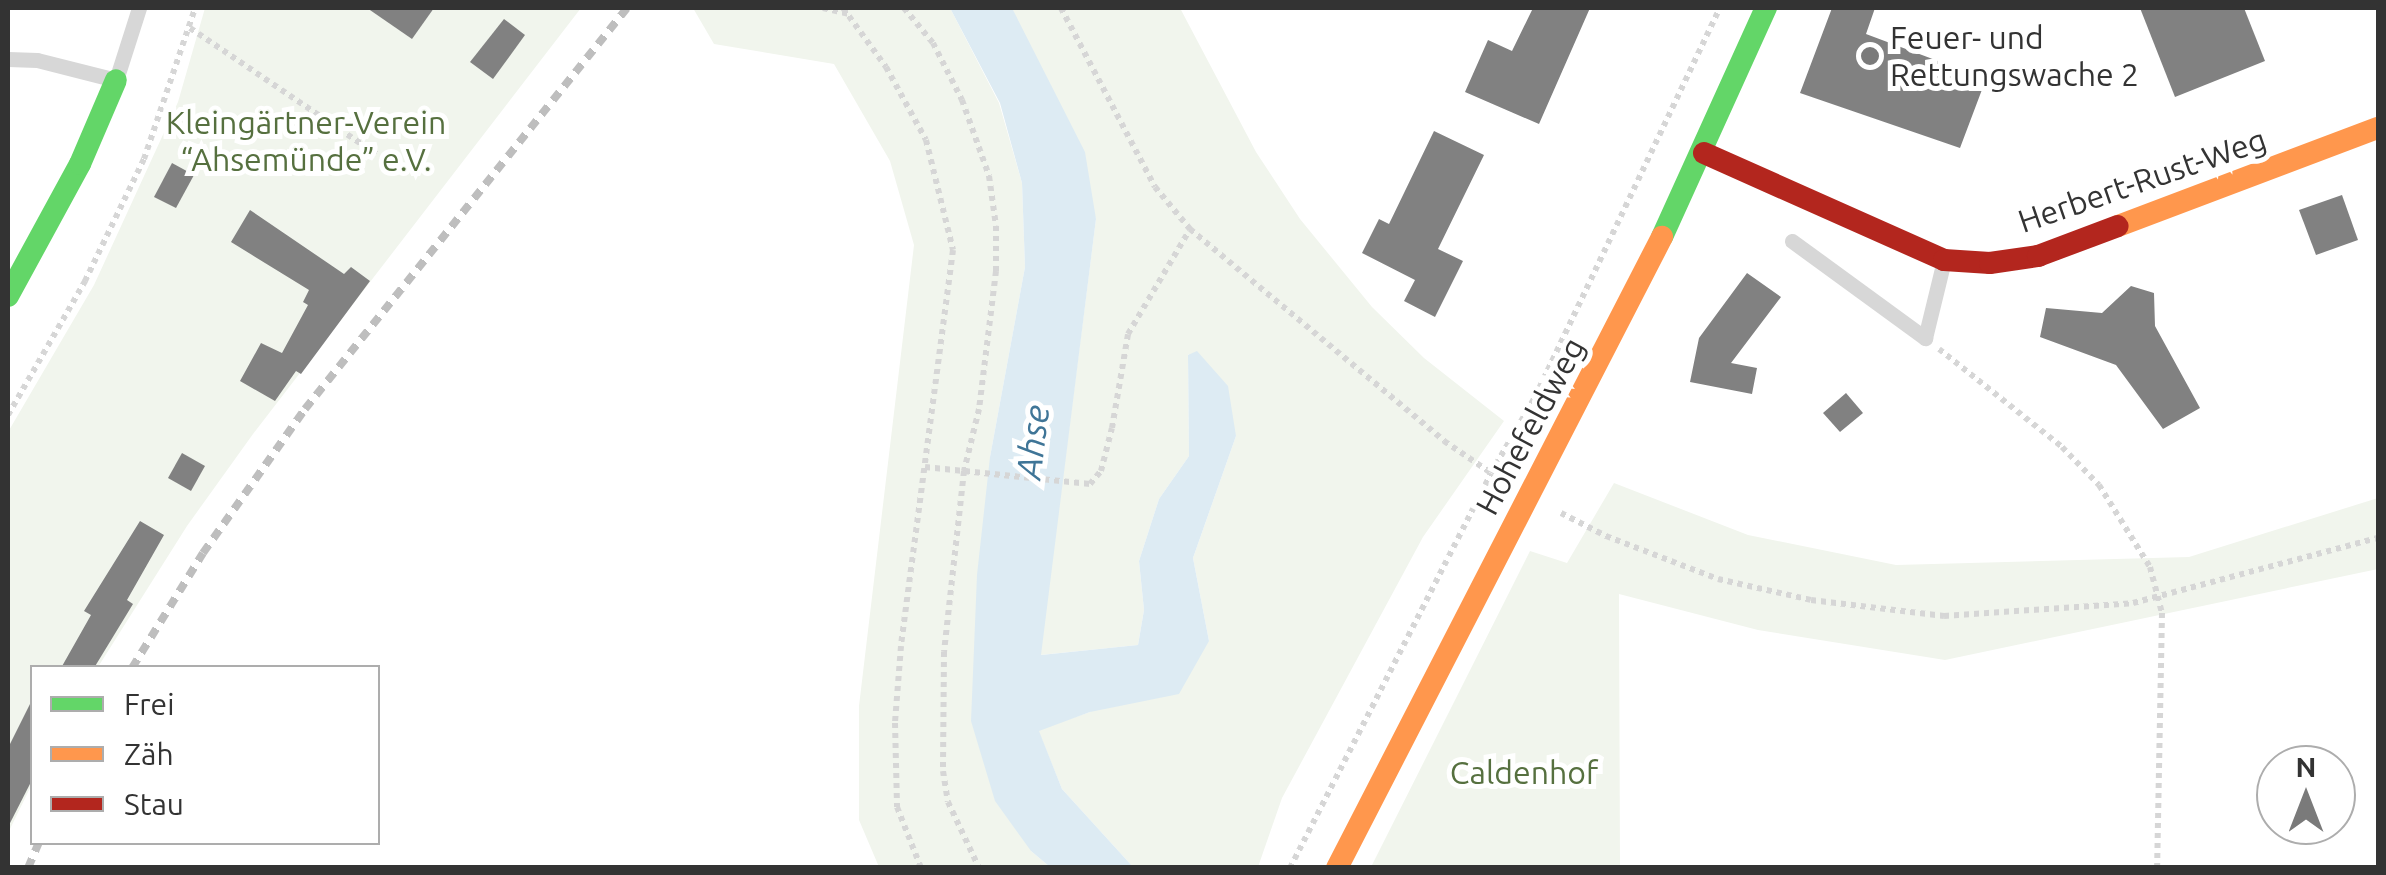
<!DOCTYPE html>
<meta charset="utf-8">
<style>
body{margin:0}
#map{position:relative;width:2386px;height:875px;overflow:hidden;background:#fff;font-family:Ubuntu,sans-serif}
div>[style]{position:absolute}
[style*='--x']{left:calc(var(--x)*1px);top:calc(var(--y)*1px);width:calc(var(--w)*1px);rotate:calc(var(--a)*1deg)}
.green>*{inset:0;background:#f1f5ed}
.water>*{inset:0;background:#ddebf3}
.building>*{inset:0;background:#818181}
.path>*{height:6px;margin-top:-3px;transform-origin:0;background:repeating-linear-gradient(90deg,#d6d6d6 0 5px,transparent 0 10px)}
.lane>*{height:15px;margin:-7.5px;padding:0 7.5px;transform-origin:7.5px;border-radius:7.5px;background:#d7d7d7}
.fast>*{height:22px;margin:-11px;padding:0 11px;transform-origin:11px;border-radius:11px;background:#63d668}
.slow>*{height:22px;margin:-11px;padding:0 11px;transform-origin:11px;border-radius:11px;background:#ff974d}
.jam>*{height:22px;margin:-11px;padding:0 11px;transform-origin:11px;border-radius:11px;background:#b3261e}
.rail>*{height:8px;margin-top:-4px;transform-origin:0;background:repeating-linear-gradient(90deg,#bebebe 0 10px,transparent 0 18px)}
.dots>*{width:28px;height:28px;translate:-50% -50%;box-sizing:border-box;border:5px solid #fff;border-radius:50%}
span{translate:-50% -50%;white-space:nowrap;text-align:center;line-height:1.15;-webkit-text-stroke:10px #fff;paint-order:stroke}
.poi-label{font-size:32px;color:#333}
.left{translate:0 -50%;text-align:left}
.park-label{font-size:32px;color:#56703f}
.street-label{font-size:32px;color:#333}
.water-label{font-size:35px;color:#3f7597;font-style:italic}
.frame{position:absolute;inset:0;border:10px solid #333;pointer-events:none}
.legend{position:absolute;left:30px;top:665px;width:350px;height:180px;box-sizing:border-box;background:#fff;border:2px solid #adadad;margin:0;padding:12px 18px;list-style:none;font-size:30px;color:#333}
.legend li{display:flex;align-items:center;gap:20px;height:50px}
.legend b{width:50px;border:2px solid #adadad}
.north{position:absolute;left:2256px;top:745px;width:100px;height:100px;box-sizing:border-box;background:#fff;border:2px solid #adadad;border-radius:50%;rotate:0deg;font-size:28px;font-weight:700;line-height:40px;text-align:center;color:#333}
.north::after{content:'';display:block;margin:auto;width:35px;height:45px;background:#7a7a7a;clip-path:polygon(50% 0,100% 100%,50% 72%,0 100%)}
</style>
<div id="map">
<div class="green">
<div style="clip-path:polygon(205px 8px,581px 8px,253px 434px,187px 526px,98px 667px,32px 668px,32px 784px,8px 833px,8px 432px,94px 285px,178px 102px)"></div>
<div style="clip-path:polygon(693px 8px,950px 8px,999px 103px,1022px 183px,1025px 267px,990px 457px,1031px 851px,1050px 867px,879px 867px,859px 820px,859px 706px,914px 245px,890px 161px,834px 64px,714px 44px)"></div>
<div style="clip-path:polygon(1012px 8px,1180px 8px,1256px 152px,1300px 219px,1372px 307px,1424px 358px,1504px 421px,1423px 537px,1282px 798px,1258px 867px,1133px 867px,1062px 789px,1038px 730px,1090px 712px,1209px 641px,1193px 558px,1236px 436px,1188px 354px,1189px 456px,1159px 499px,1139px 561px,1144px 610px,1138px 645px,1040px 655px,1096px 219px)"></div>
<div style="clip-path:polygon(1614px 483px,1748px 535px,1896px 565px,2189px 557px,2378px 498px,2378px 569px,1945px 660px,1758px 630px,1619px 594px,1620px 867px,1371px 867px,1530px 551px,1567px 563px)"></div>
</div>
<div class="water">
<div style="clip-path:polygon(950px 8px,1012px 8px,1085px 152px,1096px 219px,1041px 655px,1138px 645px,1144px 610px,1139px 561px,1159px 499px,1189px 456px,1188px 355px,1197px 351px,1228px 386px,1236px 436px,1193px 558px,1209px 641px,1179px 694px,1090px 712px,1039px 731px,1062px 789px,1133px 867px,1050px 867px,1031px 851px,995px 801px,971px 721px,977px 575px,990px 457px,1025px 267px,1022px 183px,1000px 103px)"></div>
</div>
<div class="building">
<div style="clip-path:polygon(367px 8px,434px 8px,412px 39px)"></div>
<div style="clip-path:polygon(1533px 8px,1590px 8px,1539px 124px,1465px 92px,1488px 40px,1512px 51px)"></div>
<div style="clip-path:polygon(1832px 8px,1875px 8px,1866px 34px,1986px 79px,1960px 148px,1800px 93px)"></div>
<div style="clip-path:polygon(2140px 8px,2244px 8px,2265px 61px,2175px 97px)"></div>
<div style="clip-path:polygon(504px 19px,525px 35px,493px 79px,470px 62px)"></div>
<div style="clip-path:polygon(1434px 131px,1484px 155px,1438px 249px,1463px 261px,1435px 317px,1404px 301px,1415px 280px,1362px 253px,1379px 219px,1389px 224px)"></div>
<div style="clip-path:polygon(172px 163px,194px 175px,176px 208px,154px 197px)"></div>
<div style="clip-path:polygon(2342px 195px,2358px 240px,2316px 255px,2299px 210px)"></div>
<div style="clip-path:polygon(250px 210px,344px 274px,351px 267px,370px 281px,301px 374px,296px 371px,275px 401px,240px 381px,261px 343px,282px 353px,308px 305px,303px 302px,309px 290px,231px 242px)"></div>
<div style="clip-path:polygon(1747px 273px,1781px 297px,1731px 363px,1757px 368px,1752px 394px,1690px 382px,1699px 338px)"></div>
<div style="clip-path:polygon(2131px 286px,2154px 293px,2155px 326px,2200px 408px,2163px 429px,2116px 365px,2040px 337px,2046px 308px,2102px 313px)"></div>
<div style="clip-path:polygon(1846px 393px,1863px 413px,1840px 432px,1823px 413px)"></div>
<div style="clip-path:polygon(182px 453px,205px 466px,191px 491px,168px 478px)"></div>
<div style="clip-path:polygon(140px 521px,164px 535px,127px 600px,133px 604px,94px 668px,61px 668px,91px 615px,84px 611px)"></div>
<div style="clip-path:polygon(32px 700px,32px 780px,8px 827px,8px 748px)"></div>
</div>
<div class="path">
<div style="--x:823;--y:8;--w:26;--a:13"></div>
<div style="--x:843;--y:8;--w:73;--a:53.9"></div>
<div style="--x:886;--y:67;--w:83;--a:61.3"></div>
<div style="--x:926;--y:140;--w:113;--a:76.2"></div>
<div style="--x:953;--y:250;--w:399;--a:97.5"></div>
<div style="--x:901;--y:646;--w:77;--a:94.5"></div>
<div style="--x:895;--y:723;--w:84;--a:88.6"></div>
<div style="--x:897;--y:807;--w:66;--a:68.5"></div>
<div style="--x:904;--y:8;--w:45;--a:50.4"></div>
<div style="--x:933;--y:43;--w:64;--a:63"></div>
<div style="--x:962;--y:100;--w:81;--a:70.4"></div>
<div style="--x:989;--y:176;--w:50;--a:82"></div>
<div style="--x:996;--y:226;--w:45;--a:90"></div>
<div style="--x:996;--y:271;--w:139;--a:97"></div>
<div style="--x:979;--y:409;--w:64;--a:103.6"></div>
<div style="--x:964;--y:471;--w:182;--a:96.3"></div>
<div style="--x:944;--y:652;--w:119;--a:90.5"></div>
<div style="--x:943;--y:771;--w:31;--a:81"></div>
<div style="--x:948;--y:802;--w:73;--a:64.8"></div>
<div style="--x:1061;--y:8;--w:202;--a:62.3"></div>
<div style="--x:1155;--y:187;--w:55;--a:50.2"></div>
<div style="--x:1190;--y:229;--w:331;--a:39.8"></div>
<div style="--x:1444;--y:441;--w:57;--a:34.2"></div>
<div style="--x:190;--y:28;--w:257;--a:34.1"></div>
<div style="--x:1939;--y:349;--w:157;--a:38.5"></div>
<div style="--x:2062;--y:447;--w:53;--a:45.8"></div>
<div style="--x:2099;--y:485;--w:97;--a:58.1"></div>
<div style="--x:2150;--y:567;--w:48;--a:75.4"></div>
<div style="--x:2162;--y:613;--w:255;--a:91.1"></div>
<div style="--x:8;--y:415;--w:155;--a:-60.1"></div>
<div style="--x:85;--y:281;--w:136;--a:-64.2"></div>
<div style="--x:144;--y:159;--w:159;--a:-71.3"></div>
<div style="--x:925;--y:467;--w:166;--a:5.9"></div>
<div style="--x:1090;--y:484;--w:17;--a:-50"></div>
<div style="--x:1101;--y:471;--w:44;--a:-75.7"></div>
<div style="--x:1112;--y:428;--w:95;--a:-80.3"></div>
<div style="--x:1128;--y:334;--w:122;--a:-59.4"></div>
<div style="--x:1561;--y:513;--w:51;--a:27.1"></div>
<div style="--x:1606;--y:536;--w:120;--a:21"></div>
<div style="--x:1718;--y:579;--w:95;--a:12.7"></div>
<div style="--x:1811;--y:600;--w:134;--a:6.9"></div>
<div style="--x:1944;--y:616;--w:189;--a:-3.9"></div>
<div style="--x:2133;--y:603;--w:253;--a:-14.9"></div>
<div style="--x:1290;--y:868;--w:443;--a:-63"></div>
<div style="--x:1491;--y:473;--w:88;--a:-59.9"></div>
<div style="--x:1535;--y:397;--w:431;--a:-64.6"></div>
</div>
<div class="lane">
<div style="--x:8;--y:59;--w:29;--a:2"></div>
<div style="--x:37;--y:60;--w:81;--a:14.2"></div>
<div style="--x:116;--y:80;--w:76;--a:-72.3"></div>
<div style="--x:1792;--y:241;--w:165;--a:36.1"></div>
<div style="--x:1925;--y:338;--w:76;--a:-76.3"></div>
</div>
<div class="fast">
<div style="--x:1662;--y:237;--w:252;--a:-65.6"></div>
<div style="--x:8;--y:296;--w:150;--a:-61.4"></div>
<div style="--x:80;--y:164;--w:91;--a:-66.8"></div>
</div>
<div class="slow">
<div style="--x:2118;--y:226;--w:278;--a:-20.7"></div>
<div style="--x:1337;--y:868;--w:710;--a:-62.75"></div>
</div>
<div class="jam">
<div style="--x:1704;--y:153;--w:263;--a:24"></div>
<div style="--x:1944;--y:260;--w:46;--a:3.7"></div>
<div style="--x:1990;--y:263;--w:49;--a:-8.3"></div>
<div style="--x:2038;--y:256;--w:85;--a:-20.6"></div>
</div>
<div class="rail">
<div style="--x:132;--y:668;--w:135;--a:-58.3"></div>
<div style="--x:203;--y:553;--w:176;--a:-54.7"></div>
<div style="--x:305;--y:409;--w:514;--a:-51.24"></div>
<div style="--x:28;--y:868;--w:28;--a:-67"></div>
</div>
<div class="dots">
<div style="left:1870px;top:56px;background:#7a7a7a"></div>
</div>
<div class="poi-label">
<span class="left" style="left:1890px;top:56px">Feuer- und<br>Rettungswache 2</span>
</div>
<div class="park-label">
<span style="left:306px;top:141px">Kleingärtner-Verein<br>“Ahsemünde” e.V.</span>
<span style="left:1524px;top:772px">Caldenhof</span>
</div>
<div class="street-label">
<span style="left:2142px;top:180px;rotate:-19deg">Herbert-Rust-Weg</span>
<span style="left:1530px;top:426px;rotate:-62deg">Hohefeldweg</span>
</div>
<div class="water-label">
<span style="left:1032px;top:442px;rotate:-83deg">Ahse</span>
</div>
<div class="frame"></div>
<ul class="legend">
<li><b style="height:12px;background:#63d668"></b>Frei</li>
<li><b style="height:12px;background:#ff974d"></b>Zäh</li>
<li><b style="height:12px;background:#b3261e"></b>Stau</li>
</ul>
<div class="north">N</div>
</div>
